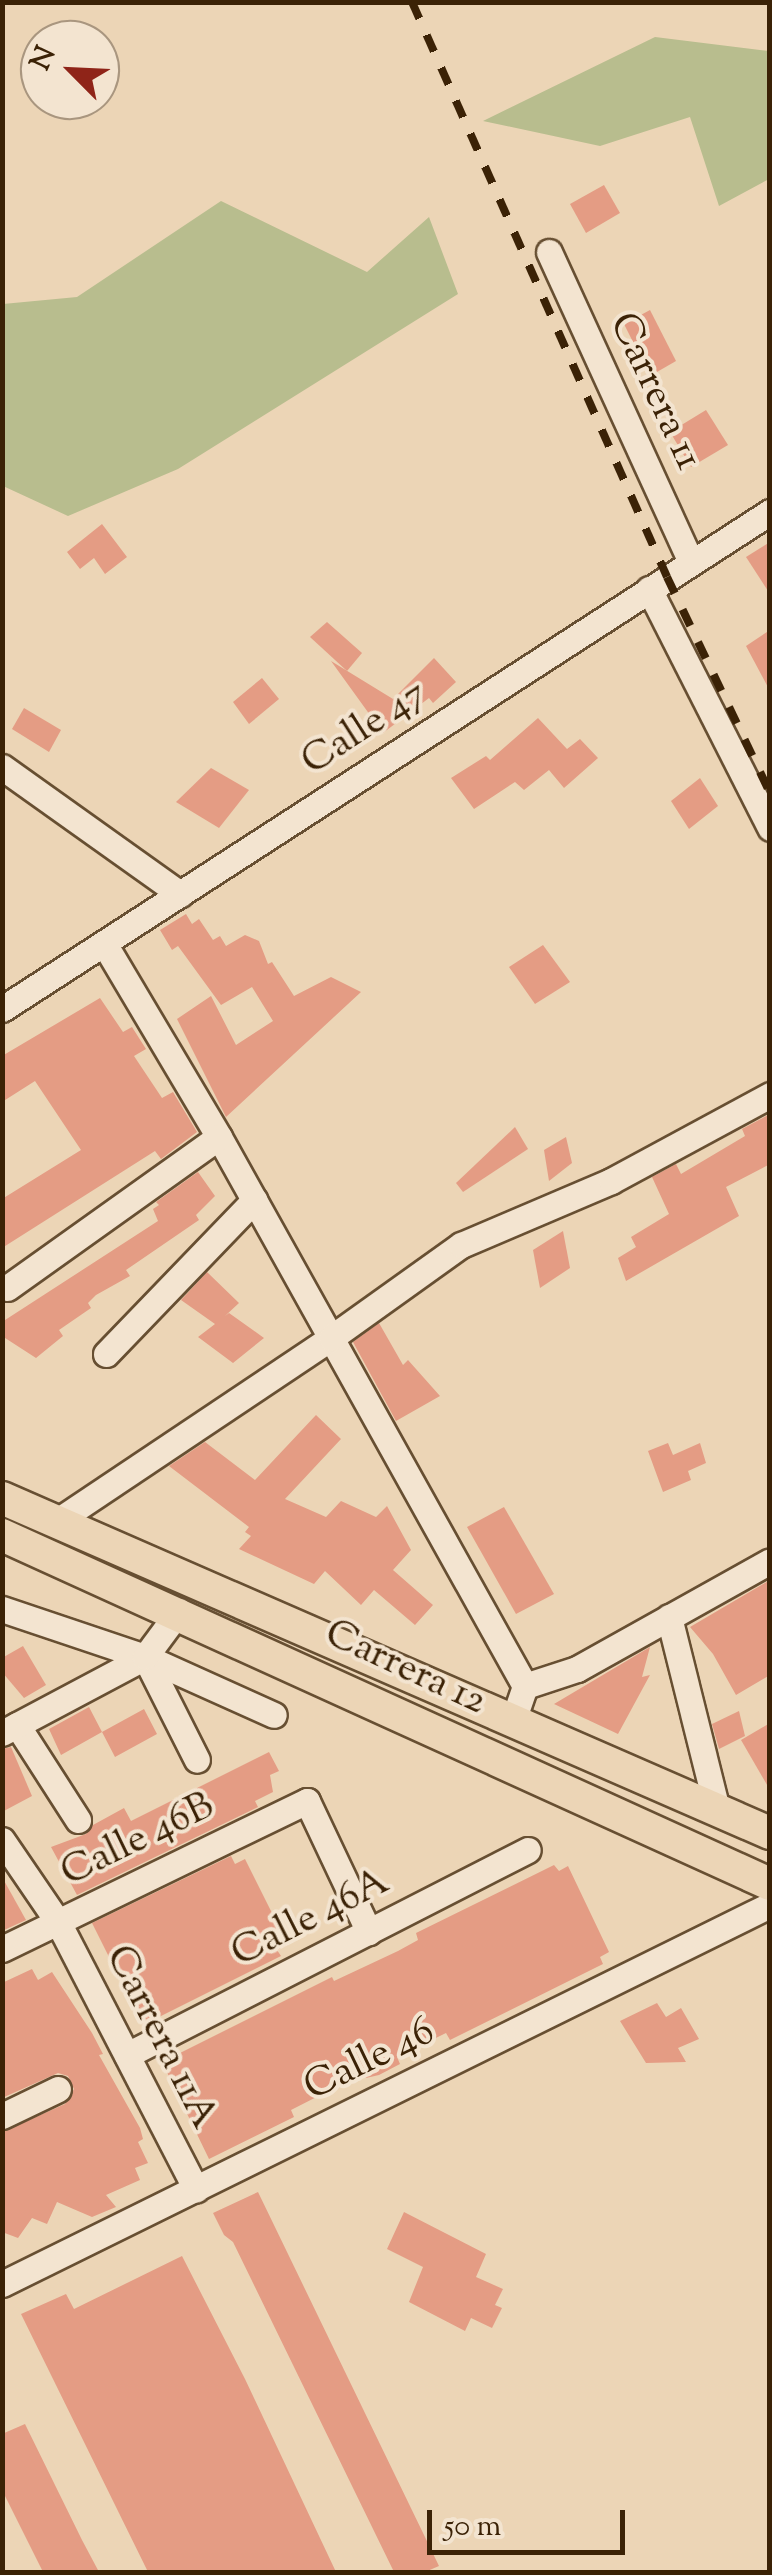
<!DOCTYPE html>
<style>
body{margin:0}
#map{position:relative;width:772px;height:2575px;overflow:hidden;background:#ecd5b6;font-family:"Sorts Mill Goudy",serif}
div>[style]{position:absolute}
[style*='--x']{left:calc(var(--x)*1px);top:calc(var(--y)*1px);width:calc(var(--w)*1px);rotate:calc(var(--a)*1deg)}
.green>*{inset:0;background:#b8bd8e}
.building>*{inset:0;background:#e49c84}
.roads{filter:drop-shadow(2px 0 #674f32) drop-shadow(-2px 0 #674f32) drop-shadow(0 2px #674f32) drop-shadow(0 -2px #674f32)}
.minor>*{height:25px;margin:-12.5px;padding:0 12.5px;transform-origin:12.5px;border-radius:12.5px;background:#f3e4d0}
.major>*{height:32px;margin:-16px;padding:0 16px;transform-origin:16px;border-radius:16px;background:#ecd5b6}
.rail>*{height:8px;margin-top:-4px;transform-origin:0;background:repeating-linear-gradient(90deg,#3b2206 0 18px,transparent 0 36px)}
span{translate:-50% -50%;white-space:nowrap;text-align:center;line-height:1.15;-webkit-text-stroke:8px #f3e4d0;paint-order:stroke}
.street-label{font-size:40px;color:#3b2206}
.frame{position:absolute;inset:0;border:5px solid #3b2206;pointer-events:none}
.north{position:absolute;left:20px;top:20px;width:100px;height:100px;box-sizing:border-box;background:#f3e4d0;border:2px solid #a9967f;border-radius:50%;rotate:294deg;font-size:28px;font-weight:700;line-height:40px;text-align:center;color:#3b2206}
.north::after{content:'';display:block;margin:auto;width:35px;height:45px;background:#8f2418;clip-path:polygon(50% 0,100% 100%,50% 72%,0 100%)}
.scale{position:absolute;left:427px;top:2510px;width:198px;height:45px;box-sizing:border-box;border:5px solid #3b2206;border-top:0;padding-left:12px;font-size:30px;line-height:35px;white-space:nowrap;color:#3b2206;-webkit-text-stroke:8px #f3e4d0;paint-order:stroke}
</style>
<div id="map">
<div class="green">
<div style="clip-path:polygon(655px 37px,769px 51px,769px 179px,719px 206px,690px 117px,600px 146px,483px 121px)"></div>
<div style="clip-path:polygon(221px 201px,367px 272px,429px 217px,458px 294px,178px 469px,68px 516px,3px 486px,3px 304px,77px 297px)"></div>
</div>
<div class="building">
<div style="clip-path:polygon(604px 185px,620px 213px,586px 233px,570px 204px)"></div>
<div style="clip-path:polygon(650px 310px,676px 361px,650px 376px,624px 324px)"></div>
<div style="clip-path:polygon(706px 410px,728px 445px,691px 467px,670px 432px)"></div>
<div style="clip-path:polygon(102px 524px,127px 557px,105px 574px,94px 558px,80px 569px,67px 552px)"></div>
<div style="clip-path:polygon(770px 542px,770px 594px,746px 557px)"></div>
<div style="clip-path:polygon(327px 622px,362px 653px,347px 671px,310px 637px)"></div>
<div style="clip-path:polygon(770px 630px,770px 691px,746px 646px)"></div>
<div style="clip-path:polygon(434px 658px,456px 682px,433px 703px,429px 698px,383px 733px,331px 661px,393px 699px)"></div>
<div style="clip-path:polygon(262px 678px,279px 699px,249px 724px,233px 702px)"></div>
<div style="clip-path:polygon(24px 708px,61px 730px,49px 752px,12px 729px)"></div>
<div style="clip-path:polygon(538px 718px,567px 749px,580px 739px,598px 758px,564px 788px,549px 770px,524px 790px,515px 782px,474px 809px,451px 778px,486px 756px,490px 760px)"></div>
<div style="clip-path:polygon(211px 768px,249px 790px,219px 828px,176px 802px)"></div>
<div style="clip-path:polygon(700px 778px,718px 806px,689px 829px,671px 801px)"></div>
<div style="clip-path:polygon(186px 914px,192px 924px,199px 919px,213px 940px,220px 936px,226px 946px,245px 935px,259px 941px,268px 964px,272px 962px,294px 996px,331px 977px,361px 992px,226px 1117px,177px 1019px,211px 996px,236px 1045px,273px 1021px,252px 987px,221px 1005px,178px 946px,172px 950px,160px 930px)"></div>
<div style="clip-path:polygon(543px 945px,570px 982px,535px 1004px,509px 967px)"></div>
<div style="clip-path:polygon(100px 998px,123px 1032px,132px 1027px,146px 1049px,134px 1056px,162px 1098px,173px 1092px,197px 1132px,161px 1159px,155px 1151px,2px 1248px,2px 1199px,81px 1150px,35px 1081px,2px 1102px,2px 1056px)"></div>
<div style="clip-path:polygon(770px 1114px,770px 1164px,726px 1187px,739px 1216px,626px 1281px,618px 1258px,636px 1247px,631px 1237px,669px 1214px,652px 1177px,676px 1164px,681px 1174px,745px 1136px,742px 1129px)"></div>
<div style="clip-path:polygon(515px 1127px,528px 1149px,463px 1192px,456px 1183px)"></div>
<div style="clip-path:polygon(566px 1137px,572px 1163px,549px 1181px,544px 1150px)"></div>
<div style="clip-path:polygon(198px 1172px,215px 1196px,196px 1215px,199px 1220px,126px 1270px,130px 1276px,96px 1295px,88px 1303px,91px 1308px,59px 1330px,63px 1336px,36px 1358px,2px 1336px,2px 1322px,158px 1221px,153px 1209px,159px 1205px,156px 1202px)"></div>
<div style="clip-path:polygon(563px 1231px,570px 1268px,540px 1288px,533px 1250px)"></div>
<div style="clip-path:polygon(207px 1272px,239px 1303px,225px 1316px,229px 1313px,264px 1338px,233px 1363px,198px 1337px,215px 1324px,181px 1300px)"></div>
<div style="clip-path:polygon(379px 1323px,403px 1365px,408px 1360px,440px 1396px,396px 1421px,353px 1342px)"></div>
<div style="clip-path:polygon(316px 1415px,341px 1439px,285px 1499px,326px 1517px,341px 1501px,376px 1517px,387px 1506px,411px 1550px,393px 1570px,433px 1605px,415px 1625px,374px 1590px,361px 1605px,325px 1571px,314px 1584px,239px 1549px,251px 1536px,245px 1532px,249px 1527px,169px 1466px,205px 1442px,255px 1480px)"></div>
<div style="clip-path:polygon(668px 1443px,673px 1455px,700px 1443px,706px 1463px,688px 1471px,691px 1480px,663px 1492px,648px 1451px)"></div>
<div style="clip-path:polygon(504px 1507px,554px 1594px,516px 1614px,467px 1527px)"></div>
<div style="clip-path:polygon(770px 1580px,770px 1675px,736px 1695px,713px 1654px,690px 1627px)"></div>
<div style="clip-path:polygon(23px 1646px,46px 1685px,24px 1698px,2px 1672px,2px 1658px)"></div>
<div style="clip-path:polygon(650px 1647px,642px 1677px,650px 1675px,618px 1734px,554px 1704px)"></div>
<div style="clip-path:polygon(89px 1707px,102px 1732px,144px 1709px,157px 1734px,115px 1757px,102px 1732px,61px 1755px,49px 1729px)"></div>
<div style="clip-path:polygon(739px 1711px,745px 1736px,719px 1749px,712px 1724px)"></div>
<div style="clip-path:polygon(770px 1723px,770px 1790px,741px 1740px)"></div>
<div style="clip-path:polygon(11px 1747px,32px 1796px,2px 1812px,2px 1749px)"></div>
<div style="clip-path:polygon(269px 1752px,279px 1771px,270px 1775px,273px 1792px,255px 1801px,258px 1807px,77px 1895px,51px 1847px,86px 1834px,93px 1825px,124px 1808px,131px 1821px)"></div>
<div style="clip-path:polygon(231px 1856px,235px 1864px,245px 1859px,288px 1945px,277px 1950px,281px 1956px,143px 2025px,92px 1923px)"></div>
<div style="clip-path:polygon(554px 1865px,559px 1871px,568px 1866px,609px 1952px,600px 1957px,603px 1964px,450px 2040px,446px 2033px,397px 2057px,400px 2064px,379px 2075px,366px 2078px,364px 2074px,344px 2083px,291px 2110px,294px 2117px,209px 2159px,162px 2062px,332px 1977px,334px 1981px,398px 1951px,418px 1940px,416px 1933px)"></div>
<div style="clip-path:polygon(2px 1877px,26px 1920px,2px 1931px)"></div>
<div style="clip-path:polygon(32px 1969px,38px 1980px,52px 1972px,92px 2033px,103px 2054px,99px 2055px,140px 2128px,143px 2139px,138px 2142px,148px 2163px,135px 2168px,140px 2180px,106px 2195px,116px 2207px,92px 2217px,57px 2202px,47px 2224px,32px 2218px,18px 2238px,2px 2232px,2px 2132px,65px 2104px,74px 2089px,68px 2076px,58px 2073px,2px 2098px,2px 1983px)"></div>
<div style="clip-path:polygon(657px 2003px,666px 2017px,681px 2008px,699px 2039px,678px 2048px,686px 2062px,646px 2063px,620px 2021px)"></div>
<div style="clip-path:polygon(258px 2192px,439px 2566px,425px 2572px,394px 2572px,233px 2242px,224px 2235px,213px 2213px)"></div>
<div style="clip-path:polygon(404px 2212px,486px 2254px,476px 2277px,503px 2289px,495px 2305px,502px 2308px,492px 2328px,471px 2318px,465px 2331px,409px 2302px,423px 2267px,387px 2249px)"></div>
<div style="clip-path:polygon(182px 2256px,245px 2379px,336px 2572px,148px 2572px,21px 2314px,66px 2294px,74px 2309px)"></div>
<div style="clip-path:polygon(25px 2424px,82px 2540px,99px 2572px,43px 2572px,2px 2490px,2px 2434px)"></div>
</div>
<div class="roads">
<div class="minor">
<div style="--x:549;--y:252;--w:341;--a:65.4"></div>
<div style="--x:649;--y:589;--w:268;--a:63.1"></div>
<div style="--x:2;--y:767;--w:219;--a:35.5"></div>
<div style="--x:105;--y:945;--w:223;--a:59.3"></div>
<div style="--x:219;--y:1137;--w:629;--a:60.87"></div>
<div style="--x:525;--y:1686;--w:37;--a:109"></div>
<div style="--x:2;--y:1009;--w:915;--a:-32.91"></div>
<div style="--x:7;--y:1288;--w:260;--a:-35.5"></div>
<div style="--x:106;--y:1354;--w:214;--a:-46.1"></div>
<div style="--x:56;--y:1522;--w:331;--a:-33.8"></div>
<div style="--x:331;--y:1338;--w:160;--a:-35.6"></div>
<div style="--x:461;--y:1245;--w:163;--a:-23.1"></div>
<div style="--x:611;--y:1181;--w:181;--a:-28.4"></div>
<div style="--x:2;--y:1609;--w:151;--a:18.6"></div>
<div style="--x:145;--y:1657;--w:141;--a:24.2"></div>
<div style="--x:669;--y:1617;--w:198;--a:76"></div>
<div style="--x:145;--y:1657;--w:115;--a:63.2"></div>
<div style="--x:525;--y:1686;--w:55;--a:-18.1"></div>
<div style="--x:577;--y:1669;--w:221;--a:-29.2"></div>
<div style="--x:17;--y:1725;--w:113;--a:57.3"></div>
<div style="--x:2;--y:1733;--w:162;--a:-28"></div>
<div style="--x:145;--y:1657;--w:57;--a:-53.5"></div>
<div style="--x:2;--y:1840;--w:99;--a:55.7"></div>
<div style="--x:58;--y:1922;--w:301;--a:62.7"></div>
<div style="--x:2;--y:1949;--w:339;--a:-25.9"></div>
<div style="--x:307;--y:1801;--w:145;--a:64.7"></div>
<div style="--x:127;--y:2055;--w:450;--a:-27.1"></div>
<div style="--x:2;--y:2116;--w:62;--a:-25.7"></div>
<div style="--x:2;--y:2284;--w:856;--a:-26.27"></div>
</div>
<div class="major">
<div style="--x:2;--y:1498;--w:838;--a:23.57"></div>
<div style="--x:2;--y:1535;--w:844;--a:24.44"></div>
</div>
</div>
<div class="rail">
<div style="--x:412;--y:2;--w:629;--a:66.08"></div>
<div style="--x:667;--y:577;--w:239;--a:64.5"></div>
</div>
<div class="street-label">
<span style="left:654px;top:392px;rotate:65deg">Carrera 11</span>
<span style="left:365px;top:729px;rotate:-33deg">Calle 47</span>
<span style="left:405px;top:1669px;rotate:25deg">Carrera 12</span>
<span style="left:138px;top:1841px;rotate:-26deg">Calle 46B</span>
<span style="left:311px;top:1919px;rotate:-27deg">Calle 46A</span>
<span style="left:160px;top:2038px;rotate:63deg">Carrera 11A</span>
<span style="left:370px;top:2061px;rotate:-26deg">Calle 46</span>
</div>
<div class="frame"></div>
<div class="north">N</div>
<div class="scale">50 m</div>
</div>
